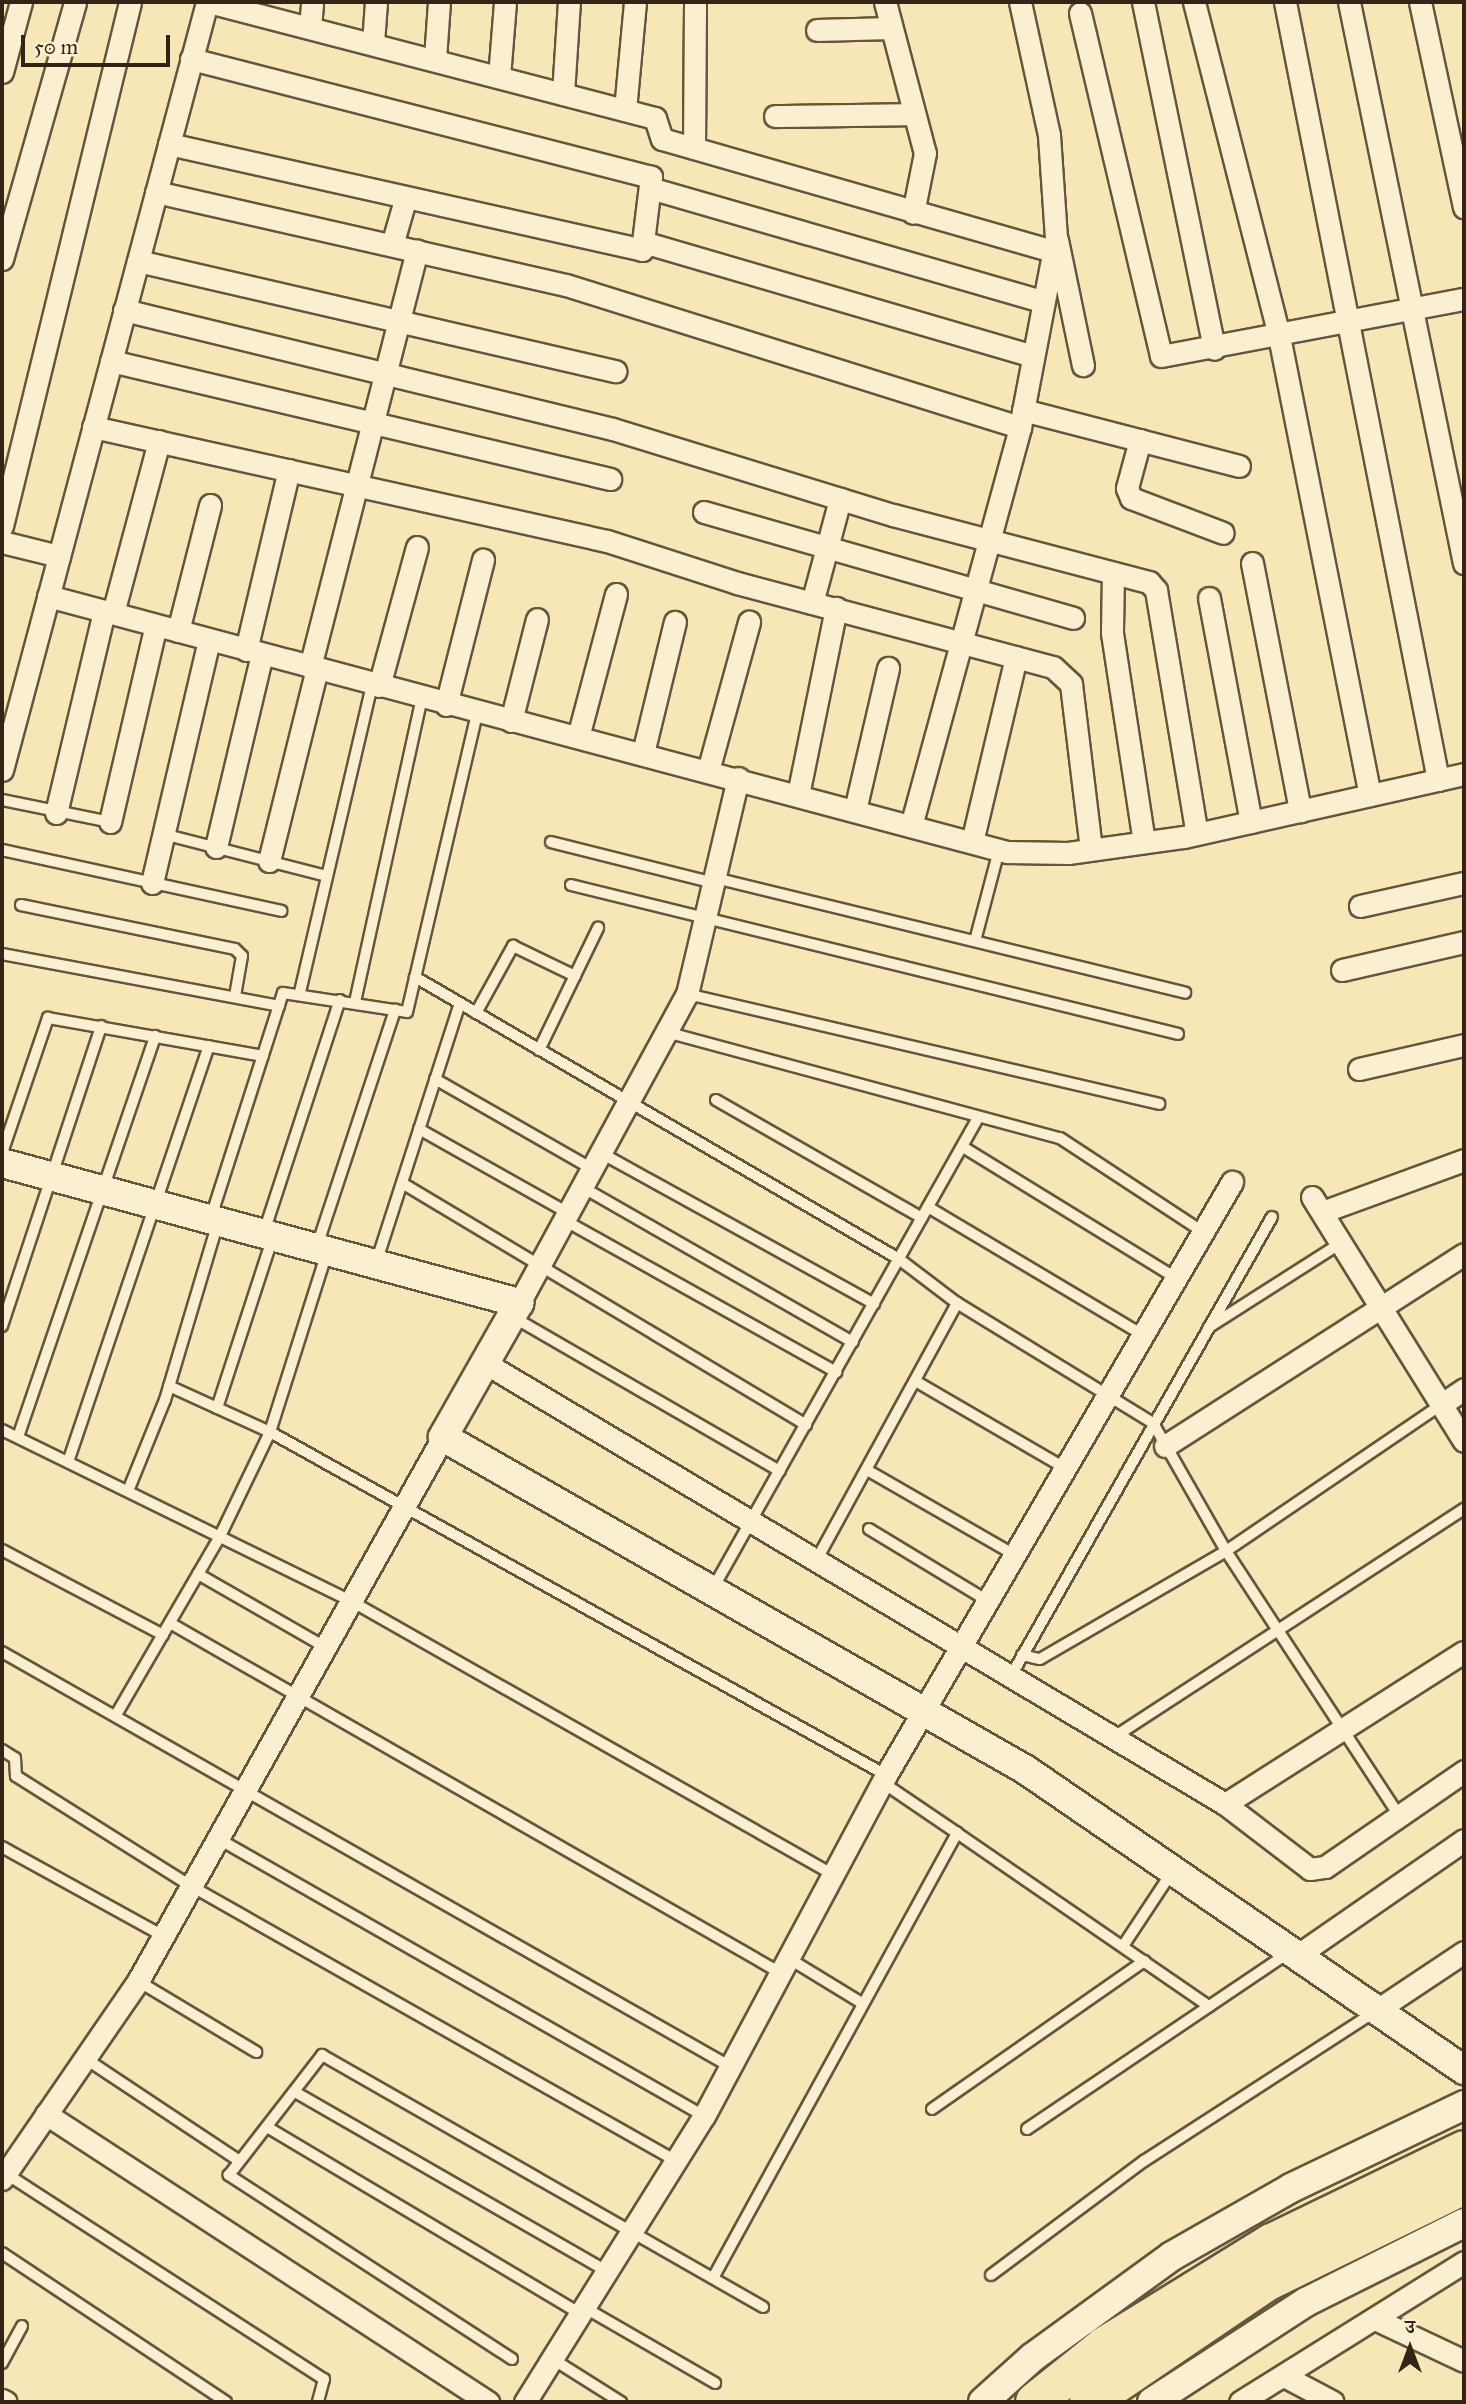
<!DOCTYPE html>
<meta charset="utf-8">
<style>
body{margin:0}
#map{position:relative;width:1466px;height:2404px;overflow:hidden;background:#f8e7b6;font-family:"IM FELL Great Primer","Noto Serif Devanagari",serif}
div>[style]{position:absolute}
[style*='--x']{left:calc(var(--x)*1px);top:calc(var(--y)*1px);width:calc(var(--w)*1px);rotate:calc(var(--a)*1deg)}
.roads{filter:drop-shadow(2px 0 #65553d) drop-shadow(-2px 0 #65553d) drop-shadow(0 2px #65553d) drop-shadow(0 -2px #65553d)}
.service>*{height:10px;margin:-5px;padding:0 5px;transform-origin:5px;border-radius:5px;background:#faefd0}
.minor>*{height:21px;margin:-10.5px;padding:0 10.5px;transform-origin:10.5px;border-radius:10.5px;background:#faefd0}
.tertiary>*{height:28px;margin:-14px;padding:0 14px;transform-origin:14px;border-radius:14px;background:#faefd0}
.motorway>*{height:38px;margin:-19px;padding:0 19px;transform-origin:19px;border-radius:19px;background:#f8e7b6}
span{translate:-50% -50%;white-space:nowrap;text-align:center;line-height:1.15;-webkit-text-stroke:5px #faefd0;paint-order:stroke}
.frame{position:absolute;inset:0;border:4px solid #342415;pointer-events:none}
.north{position:absolute;left:1375px;top:2313px;width:70px;height:70px;-webkit-text-stroke:5px #faefd0;paint-order:stroke;rotate:0deg;font-size:19px;font-weight:700;line-height:28px;text-align:center;color:#342415}
.north::after{content:'';display:block;margin:auto;width:24px;height:32px;background:#342415;clip-path:polygon(50% 0,100% 100%,50% 72%,0 100%)}
.scale{position:absolute;left:21px;top:35px;width:149px;height:32px;box-sizing:border-box;border:4px solid #342415;border-top:0;padding-left:9px;font-size:21px;line-height:24px;white-space:nowrap;color:#342415;-webkit-text-stroke:5px #faefd0;paint-order:stroke}
</style>
<div id="map">
<div class="roads">
<div class="service">
<div style="--x:2;--y:800;--w:110;--a:11.5"></div>
<div style="--x:163;--y:834;--w:169;--a:14.4"></div>
<div style="--x:551;--y:842;--w:168;--a:14.1"></div>
<div style="--x:2;--y:850;--w:286;--a:12.3"></div>
<div style="--x:715;--y:878;--w:484;--a:13.7"></div>
<div style="--x:571;--y:885;--w:625;--a:13.79"></div>
<div style="--x:21;--y:905;--w:218;--a:11.6"></div>
<div style="--x:235;--y:949;--w:10;--a:45"></div>
<div style="--x:242;--y:956;--w:41;--a:99.9"></div>
<div style="--x:975;--y:941;--w:94;--a:-75.2"></div>
<div style="--x:2;--y:954;--w:282;--a:10.6"></div>
<div style="--x:415;--y:977;--w:560;--a:30.23"></div>
<div style="--x:899;--y:1259;--w:73;--a:37.2"></div>
<div style="--x:957;--y:1303;--w:230;--a:31.5"></div>
<div style="--x:1153;--y:1423;--w:147;--a:60.3"></div>
<div style="--x:1226;--y:1551;--w:314;--a:56.8"></div>
<div style="--x:300;--y:992;--w:315;--a:-76.8"></div>
<div style="--x:687;--y:994;--w:485;--a:13.1"></div>
<div style="--x:355;--y:1002;--w:311;--a:-77.6"></div>
<div style="--x:476;--y:1013;--w:77;--a:-61.1"></div>
<div style="--x:513;--y:946;--w:69;--a:25.8"></div>
<div style="--x:666;--y:1032;--w:408;--a:15.1"></div>
<div style="--x:1060;--y:1138;--w:171;--a:33.3"></div>
<div style="--x:539;--y:1050;--w:136;--a:-64.2"></div>
<div style="--x:435;--y:1079;--w:181;--a:29.8"></div>
<div style="--x:716;--y:1100;--w:237;--a:29.8"></div>
<div style="--x:419;--y:1129;--w:171;--a:29.4"></div>
<div style="--x:963;--y:1147;--w:250;--a:31.6"></div>
<div style="--x:2;--y:1153;--w:143;--a:-71.2"></div>
<div style="--x:48;--y:1018;--w:218;--a:10"></div>
<div style="--x:601;--y:1153;--w:312;--a:28.9"></div>
<div style="--x:402;--y:1183;--w:471;--a:30.9"></div>
<div style="--x:582;--y:1187;--w:312;--a:29.8"></div>
<div style="--x:928;--y:1207;--w:250;--a:30.8"></div>
<div style="--x:211;--y:1217;--w:235;--a:-72.2"></div>
<div style="--x:283;--y:993;--w:125;--a:8.7"></div>
<div style="--x:407;--y:1012;--w:307;--a:-76.8"></div>
<div style="--x:564;--y:1220;--w:312;--a:29.2"></div>
<div style="--x:264;--y:1232;--w:244;--a:-71.9"></div>
<div style="--x:317;--y:1246;--w:249;--a:-71.7"></div>
<div style="--x:376;--y:1263;--w:273;--a:-72.1"></div>
<div style="--x:513;--y:1317;--w:308;--a:30"></div>
<div style="--x:2;--y:1326;--w:316;--a:-71.7"></div>
<div style="--x:1209;--y:1327;--w:156;--a:-32.5"></div>
<div style="--x:917;--y:1382;--w:171;--a:30.2"></div>
<div style="--x:169;--y:1386;--w:111;--a:24.5"></div>
<div style="--x:270;--y:1432;--w:705;--a:29.11"></div>
<div style="--x:217;--y:1408;--w:180;--a:-71.9"></div>
<div style="--x:2;--y:1430;--w:389;--a:26.1"></div>
<div style="--x:351;--y:1601;--w:553;--a:29.58"></div>
<div style="--x:18;--y:1437;--w:424;--a:-71.1"></div>
<div style="--x:68;--y:1462;--w:439;--a:-71.3"></div>
<div style="--x:867;--y:1470;--w:171;--a:29.9"></div>
<div style="--x:128;--y:1491;--w:98;--a:-67.9"></div>
<div style="--x:165;--y:1400;--w:186;--a:-73.4"></div>
<div style="--x:869;--y:1529;--w:139;--a:31.2"></div>
<div style="--x:2;--y:1550;--w:182;--a:27.8"></div>
<div style="--x:817;--y:1559;--w:292;--a:-61.3"></div>
<div style="--x:198;--y:1574;--w:146;--a:29.9"></div>
<div style="--x:712;--y:1590;--w:542;--a:-60.6"></div>
<div style="--x:170;--y:1623;--w:702;--a:29.82"></div>
<div style="--x:2;--y:1652;--w:837;--a:29.66"></div>
<div style="--x:1022;--y:1655;--w:18;--a:13"></div>
<div style="--x:1040;--y:1659;--w:215;--a:-30.1"></div>
<div style="--x:1226;--y:1551;--w:261;--a:-34.2"></div>
<div style="--x:1011;--y:1676;--w:528;--a:-60.38"></div>
<div style="--x:116;--y:1715;--w:207;--a:-59.8"></div>
<div style="--x:220;--y:1536;--w:115;--a:-64.3"></div>
<div style="--x:270;--y:1432;--w:189;--a:-72.4"></div>
<div style="--x:1114;--y:1737;--w:418;--a:-33.1"></div>
<div style="--x:2;--y:1750;--w:15;--a:32"></div>
<div style="--x:15;--y:1758;--w:18;--a:87"></div>
<div style="--x:16;--y:1776;--w:207;--a:32.2"></div>
<div style="--x:191;--y:1886;--w:558;--a:29.55"></div>
<div style="--x:957;--y:1833;--w:306;--a:34.5"></div>
<div style="--x:217;--y:1838;--w:561;--a:29.72"></div>
<div style="--x:2;--y:1847;--w:184;--a:28.9"></div>
<div style="--x:1123;--y:1946;--w:89;--a:-56.5"></div>
<div style="--x:788;--y:1958;--w:84;--a:31.4"></div>
<div style="--x:138;--y:1981;--w:138;--a:31"></div>
<div style="--x:86;--y:2059;--w:182;--a:33.6"></div>
<div style="--x:295;--y:2092;--w:361;--a:29.9"></div>
<div style="--x:932;--y:2109;--w:259;--a:-34.9"></div>
<div style="--x:267;--y:2127;--w:367;--a:30.8"></div>
<div style="--x:1027;--y:2129;--w:316;--a:-34"></div>
<div style="--x:5;--y:2173;--w:380;--a:32.9"></div>
<div style="--x:324;--y:2379;--w:24;--a:105"></div>
<div style="--x:2;--y:2253;--w:269;--a:33.6"></div>
<div style="--x:991;--y:2275;--w:191;--a:-36.7"></div>
<div style="--x:1144;--y:2161;--w:276;--a:-32.9"></div>
<div style="--x:713;--y:2278;--w:508;--a:-61.26"></div>
<div style="--x:957;--y:1833;--w:91;--a:-145.8"></div>
<div style="--x:587;--y:2309;--w:148;--a:30"></div>
<div style="--x:551;--y:2358;--w:83;--a:32.2"></div>
<div style="--x:512;--y:2359;--w:338;--a:-147"></div>
<div style="--x:229;--y:2175;--w:152;--a:-52.2"></div>
<div style="--x:322;--y:2055;--w:508;--a:29.74"></div>
<div style="--x:2;--y:2363;--w:42;--a:-61.6"></div>
</div>
<div class="minor">
<div style="--x:209;--y:2;--w:461;--a:14.6"></div>
<div style="--x:655;--y:118;--w:22;--a:72"></div>
<div style="--x:662;--y:139;--w:406;--a:16"></div>
<div style="--x:885;--y:2;--w:156;--a:75.2"></div>
<div style="--x:925;--y:153;--w:61;--a:101.3"></div>
<div style="--x:1143;--y:2;--w:354;--a:78.4"></div>
<div style="--x:1194;--y:2;--w:345;--a:75.7"></div>
<div style="--x:1279;--y:336;--w:468;--a:78.8"></div>
<div style="--x:1285;--y:2;--w:793;--a:78.87"></div>
<div style="--x:1349;--y:2;--w:573;--a:78.42"></div>
<div style="--x:1420;--y:2;--w:210;--a:77.9"></div>
<div style="--x:1080;--y:13;--w:352;--a:76.7"></div>
<div style="--x:1161;--y:356;--w:308;--a:-10.7"></div>
<div style="--x:310;--y:27;--w:25;--a:-85"></div>
<div style="--x:817;--y:30;--w:74;--a:-1.5"></div>
<div style="--x:373;--y:43;--w:41;--a:-85.8"></div>
<div style="--x:435;--y:59;--w:57;--a:-86"></div>
<div style="--x:2;--y:72;--w:73;--a:-74.8"></div>
<div style="--x:499;--y:77;--w:75;--a:-85.4"></div>
<div style="--x:563;--y:94;--w:92;--a:-86.3"></div>
<div style="--x:625;--y:110;--w:108;--a:-84.7"></div>
<div style="--x:775;--y:116;--w:136;--a:-0.8"></div>
<div style="--x:169;--y:144;--w:485;--a:12.6"></div>
<div style="--x:642;--y:250;--w:74;--a:-83"></div>
<div style="--x:651;--y:177;--w:475;--a:-165.6"></div>
<div style="--x:694;--y:148;--w:146;--a:-89.6"></div>
<div style="--x:650;--y:188;--w:407;--a:16.1"></div>
<div style="--x:156;--y:192;--w:420;--a:12.8"></div>
<div style="--x:566;--y:285;--w:476;--a:17.4"></div>
<div style="--x:1057;--y:240;--w:128;--a:78.3"></div>
<div style="--x:643;--y:242;--w:405;--a:16.3"></div>
<div style="--x:392;--y:245;--w:47;--a:-73.9"></div>
<div style="--x:2;--y:259;--w:267;--a:-74.1"></div>
<div style="--x:138;--y:261;--w:490;--a:13"></div>
<div style="--x:124;--y:310;--w:503;--a:13.68"></div>
<div style="--x:613;--y:429;--w:293;--a:17.1"></div>
<div style="--x:893;--y:515;--w:265;--a:14.7"></div>
<div style="--x:1149;--y:582;--w:11;--a:49"></div>
<div style="--x:1156;--y:590;--w:247;--a:80.5"></div>
<div style="--x:111;--y:361;--w:513;--a:13.3"></div>
<div style="--x:1023;--y:410;--w:223;--a:14.5"></div>
<div style="--x:93;--y:427;--w:526;--a:12.51"></div>
<div style="--x:607;--y:541;--w:137;--a:17.9"></div>
<div style="--x:737;--y:583;--w:327;--a:14.9"></div>
<div style="--x:1053;--y:667;--w:25;--a:43"></div>
<div style="--x:1071;--y:684;--w:166;--a:83.1"></div>
<div style="--x:1140;--y:440;--w:50;--a:105.2"></div>
<div style="--x:1127;--y:488;--w:11;--a:68"></div>
<div style="--x:1131;--y:498;--w:98;--a:20.8"></div>
<div style="--x:704;--y:512;--w:384;--a:16"></div>
<div style="--x:2;--y:526;--w:539;--a:-76.27"></div>
<div style="--x:2;--y:542;--w:59;--a:13.8"></div>
<div style="--x:1252;--y:563;--w:253;--a:79"></div>
<div style="--x:1113;--y:573;--w:60;--a:91"></div>
<div style="--x:1112;--y:633;--w:211;--a:81.3"></div>
<div style="--x:48;--y:596;--w:993;--a:14.95"></div>
<div style="--x:1007;--y:852;--w:61;--a:0.9"></div>
<div style="--x:1068;--y:853;--w:117;--a:-7.9"></div>
<div style="--x:1184;--y:837;--w:287;--a:-12.7"></div>
<div style="--x:1209;--y:598;--w:228;--a:79.4"></div>
<div style="--x:812;--y:603;--w:108;--a:-74.9"></div>
<div style="--x:113;--y:613;--w:178;--a:-75"></div>
<div style="--x:178;--y:631;--w:130;--a:-75.7"></div>
<div style="--x:246;--y:650;--w:185;--a:-76.6"></div>
<div style="--x:310;--y:667;--w:430;--a:-75.6"></div>
<div style="--x:379;--y:686;--w:144;--a:-74.7"></div>
<div style="--x:446;--y:705;--w:150;--a:-75.7"></div>
<div style="--x:511;--y:721;--w:105;--a:-75.7"></div>
<div style="--x:578;--y:737;--w:148;--a:-75.1"></div>
<div style="--x:643;--y:753;--w:135;--a:-76.3"></div>
<div style="--x:2;--y:770;--w:795;--a:-75.05"></div>
<div style="--x:708;--y:771;--w:155;--a:-74.6"></div>
<div style="--x:798;--y:795;--w:191;--a:-78.5"></div>
<div style="--x:855;--y:810;--w:146;--a:-76.9"></div>
<div style="--x:56;--y:813;--w:208;--a:-76.6"></div>
<div style="--x:110;--y:822;--w:202;--a:-76.9"></div>
<div style="--x:911;--y:826;--w:414;--a:-74.7"></div>
<div style="--x:1020;--y:427;--w:192;--a:-79.2"></div>
<div style="--x:1056;--y:238;--w:103;--a:-93.9"></div>
<div style="--x:1049;--y:135;--w:136;--a:-102.3"></div>
<div style="--x:972;--y:842;--w:190;--a:-76.6"></div>
<div style="--x:216;--y:847;--w:198;--a:-76.6"></div>
<div style="--x:269;--y:861;--w:198;--a:-76"></div>
<div style="--x:152;--y:883;--w:250;--a:-76.8"></div>
<div style="--x:1360;--y:906;--w:107;--a:-12.5"></div>
<div style="--x:1342;--y:970;--w:125;--a:-12.9"></div>
<div style="--x:1359;--y:1069;--w:108;--a:-12.9"></div>
<div style="--x:1312;--y:1197;--w:287;--a:58.1"></div>
<div style="--x:1322;--y:1212;--w:151;--a:-20.1"></div>
<div style="--x:519;--y:1303;--w:352;--a:-61.5"></div>
<div style="--x:687;--y:994;--w:222;--a:-76.7"></div>
<div style="--x:485;--y:1363;--w:861;--a:30.79"></div>
<div style="--x:1225;--y:1804;--w:107;--a:37.4"></div>
<div style="--x:1310;--y:1869;--w:15;--a:-8"></div>
<div style="--x:1325;--y:1867;--w:169;--a:-34.6"></div>
<div style="--x:1442;--y:1404;--w:27;--a:-34"></div>
<div style="--x:1165;--y:1446;--w:355;--a:-32.7"></div>
<div style="--x:1225;--y:1804;--w:283;--a:-32.5"></div>
<div style="--x:1298;--y:1955;--w:202;--a:-34.7"></div>
<div style="--x:1380;--y:2008;--w:101;--a:-33.7"></div>
<div style="--x:46;--y:2114;--w:528;--a:33.09"></div>
<div style="--x:2;--y:2179;--w:240;--a:-55.5"></div>
<div style="--x:138;--y:1981;--w:624;--a:-60.72"></div>
<div style="--x:1375;--y:2319;--w:98;--a:25.3"></div>
<div style="--x:1284;--y:2376;--w:55;--a:28"></div>
<div style="--x:2;--y:2400;--w:4;--a:27"></div>
<div style="--x:525;--y:2402;--w:337;--a:-58"></div>
<div style="--x:704;--y:2116;--w:387;--a:-61.9"></div>
<div style="--x:886;--y:1775;--w:687;--a:-59.74"></div>
<div style="--x:1240;--y:2402;--w:264;--a:-32"></div>
</div>
<div class="tertiary">
<div style="--x:2;--y:1163;--w:536;--a:15.15"></div>
<div style="--x:519;--y:1303;--w:154;--a:119.6"></div>
<div style="--x:443;--y:1437;--w:671;--a:29.73"></div>
<div style="--x:1026;--y:1770;--w:531;--a:34.41"></div>
<div style="--x:983;--y:2402;--w:67;--a:-42"></div>
<div style="--x:1033;--y:2357;--w:172;--a:-36"></div>
<div style="--x:1172;--y:2256;--w:137;--a:-29.7"></div>
<div style="--x:1291;--y:2188;--w:192;--a:-25.6"></div>
<div style="--x:1152;--y:2402;--w:184;--a:-33"></div>
<div style="--x:1306;--y:2302;--w:177;--a:-26.6"></div>
</div>
<div class="motorway">
<div style="--x:1035;--y:2402;--w:90;--a:-38.7"></div>
<div style="--x:1105;--y:2346;--w:196;--a:-31.7"></div>
<div style="--x:1272;--y:2243;--w:213;--a:-25.8"></div>
<div style="--x:1089;--y:2402;--w:216;--a:-34.1"></div>
<div style="--x:1268;--y:2281;--w:218;--a:-26.1"></div>
</div>
</div>
<div class="frame"></div>
<div class="north">उ</div>
<div class="scale">50 m</div>
</div>
